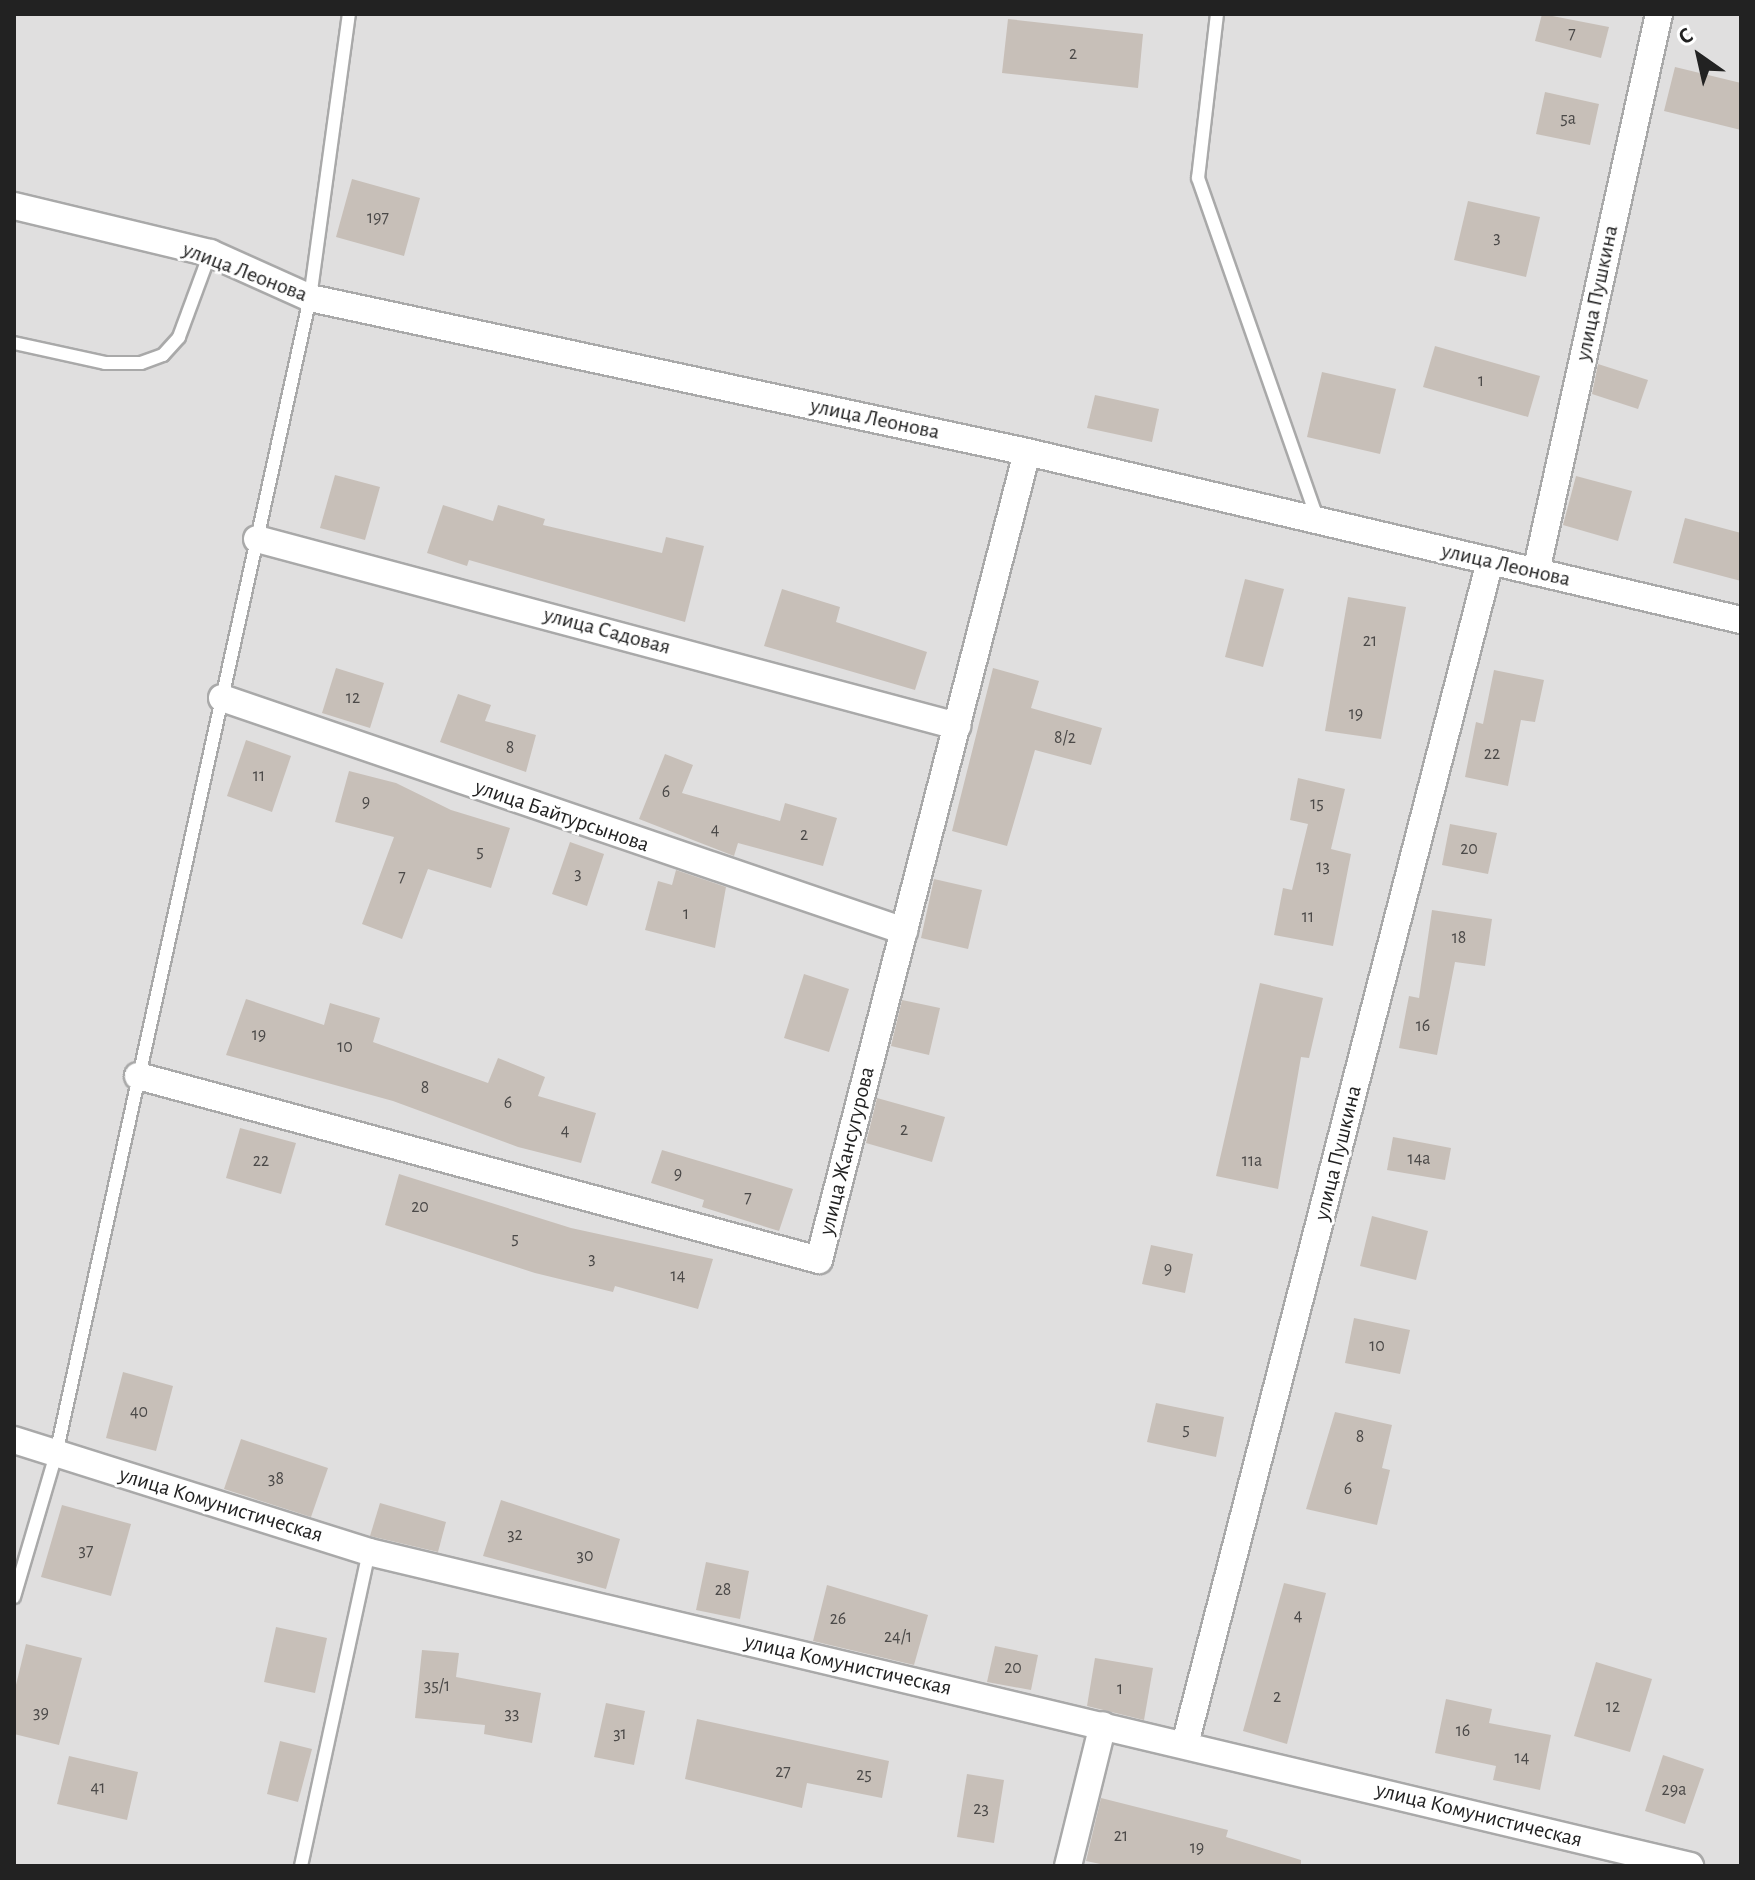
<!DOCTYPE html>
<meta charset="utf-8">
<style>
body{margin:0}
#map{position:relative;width:1755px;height:1880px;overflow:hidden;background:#f2efe9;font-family:"Alegreya Sans",sans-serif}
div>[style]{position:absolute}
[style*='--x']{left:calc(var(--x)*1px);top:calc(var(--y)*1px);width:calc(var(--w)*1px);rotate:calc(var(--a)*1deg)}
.residential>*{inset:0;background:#e0dfdf}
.building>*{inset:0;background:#c7bfb8}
.roads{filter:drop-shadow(2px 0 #a9a9a9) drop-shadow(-2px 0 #a9a9a9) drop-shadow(0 2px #a9a9a9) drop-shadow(0 -2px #a9a9a9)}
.service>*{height:12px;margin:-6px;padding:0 6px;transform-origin:6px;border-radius:6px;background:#fff}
.minor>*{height:26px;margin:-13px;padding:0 13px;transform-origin:13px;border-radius:13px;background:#fff}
span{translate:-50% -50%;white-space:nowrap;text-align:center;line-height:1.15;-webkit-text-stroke:6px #fff;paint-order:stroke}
.number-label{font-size:18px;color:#4b4948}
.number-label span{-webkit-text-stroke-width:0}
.street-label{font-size:22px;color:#222}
.frame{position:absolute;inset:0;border:16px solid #222;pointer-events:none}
.north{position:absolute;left:1659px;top:16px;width:80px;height:80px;-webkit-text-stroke:6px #fff;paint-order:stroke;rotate:326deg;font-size:22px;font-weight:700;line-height:32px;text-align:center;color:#222}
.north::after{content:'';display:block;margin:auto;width:28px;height:36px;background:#222;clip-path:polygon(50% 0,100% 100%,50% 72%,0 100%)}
</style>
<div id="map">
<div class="residential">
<div style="clip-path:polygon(14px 14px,1741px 14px,1741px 1866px,14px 1866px)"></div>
</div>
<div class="building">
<div style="clip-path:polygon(1542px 14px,1609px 27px,1601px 58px,1535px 41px)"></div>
<div style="clip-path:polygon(1008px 19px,1143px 34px,1138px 88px,1002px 73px)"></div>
<div style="clip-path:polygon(1675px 67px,1741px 83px,1741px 130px,1664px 111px)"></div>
<div style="clip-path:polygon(1545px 92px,1599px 104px,1590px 145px,1536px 134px)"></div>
<div style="clip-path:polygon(352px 179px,420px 198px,404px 256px,336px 237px)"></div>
<div style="clip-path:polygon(1468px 201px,1540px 217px,1526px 277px,1454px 260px)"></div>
<div style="clip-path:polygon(1435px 346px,1540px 376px,1528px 417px,1423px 387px)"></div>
<div style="clip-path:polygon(1598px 364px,1648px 380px,1638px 409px,1592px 394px)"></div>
<div style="clip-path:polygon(1322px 372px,1396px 389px,1380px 454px,1307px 437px)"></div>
<div style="clip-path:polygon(1095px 395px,1159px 409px,1152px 442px,1087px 428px)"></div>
<div style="clip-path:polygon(335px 475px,380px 487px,365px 540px,320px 528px)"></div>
<div style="clip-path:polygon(1576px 476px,1632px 491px,1618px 541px,1563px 525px)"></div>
<div style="clip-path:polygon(443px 505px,493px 521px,498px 505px,545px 519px,543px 525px,662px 553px,666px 537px,704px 546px,685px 622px,469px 560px,467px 566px,427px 553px)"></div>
<div style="clip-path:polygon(1685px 518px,1741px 533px,1741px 581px,1673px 563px)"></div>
<div style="clip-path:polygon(1245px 579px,1284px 589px,1263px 667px,1225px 657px)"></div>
<div style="clip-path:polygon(782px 589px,840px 607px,836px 622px,927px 652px,915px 690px,764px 646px)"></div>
<div style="clip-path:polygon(1348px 597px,1406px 607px,1381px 739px,1325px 731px)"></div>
<div style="clip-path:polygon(336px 668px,384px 683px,370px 728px,322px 713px)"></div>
<div style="clip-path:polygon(993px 668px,1039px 681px,1031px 708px,1102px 728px,1091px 765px,1035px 750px,1007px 846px,952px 831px)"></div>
<div style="clip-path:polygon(1494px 670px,1544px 680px,1535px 722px,1521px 720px,1508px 786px,1465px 777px,1476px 722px,1483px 724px)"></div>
<div style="clip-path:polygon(458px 694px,491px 705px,485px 721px,536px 735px,526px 772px,440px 742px)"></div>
<div style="clip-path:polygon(246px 740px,291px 756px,272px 812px,227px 796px)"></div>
<div style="clip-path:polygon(665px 754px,693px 765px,682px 793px,780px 821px,785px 803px,837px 818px,823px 866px,738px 843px,734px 856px,639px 819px)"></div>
<div style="clip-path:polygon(349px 771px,396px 783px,451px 810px,510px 828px,491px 888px,428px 869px,402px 939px,362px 924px,394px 837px,335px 822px)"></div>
<div style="clip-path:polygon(1298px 778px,1345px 789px,1331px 849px,1351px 854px,1333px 946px,1274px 935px,1283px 888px,1292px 890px,1308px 824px,1290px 820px)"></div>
<div style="clip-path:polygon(1450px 824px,1497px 833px,1488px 874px,1442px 865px)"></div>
<div style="clip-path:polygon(570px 842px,604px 854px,587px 906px,552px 894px)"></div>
<div style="clip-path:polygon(676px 870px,726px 887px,715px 948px,645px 930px,658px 881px,672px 885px)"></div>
<div style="clip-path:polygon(934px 879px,982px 890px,968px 949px,921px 938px)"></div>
<div style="clip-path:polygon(1432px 910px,1492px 919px,1485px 966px,1455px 962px,1437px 1055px,1399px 1048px,1409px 996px,1419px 998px)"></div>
<div style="clip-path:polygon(804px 974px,849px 989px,829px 1052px,784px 1038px)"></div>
<div style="clip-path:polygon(1260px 983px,1323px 998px,1309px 1058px,1301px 1057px,1278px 1189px,1216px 1176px)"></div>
<div style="clip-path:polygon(246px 999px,324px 1025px,330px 1003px,380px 1018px,373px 1042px,488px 1083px,498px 1058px,545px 1077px,538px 1096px,596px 1113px,581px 1163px,518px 1147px,393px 1101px,226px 1055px)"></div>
<div style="clip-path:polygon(902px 1000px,940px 1008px,929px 1055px,891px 1046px)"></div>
<div style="clip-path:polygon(877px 1098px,945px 1117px,932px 1162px,866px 1143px)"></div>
<div style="clip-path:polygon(240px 1128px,296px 1143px,281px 1194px,226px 1178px)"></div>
<div style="clip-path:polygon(1393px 1137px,1451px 1148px,1445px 1180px,1387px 1170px)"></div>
<div style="clip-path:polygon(662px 1150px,793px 1189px,779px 1231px,702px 1207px,704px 1200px,651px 1183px)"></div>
<div style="clip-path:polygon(399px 1174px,571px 1228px,713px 1259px,698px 1309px,615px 1286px,613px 1292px,535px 1273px,385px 1225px)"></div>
<div style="clip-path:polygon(1372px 1216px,1428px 1231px,1416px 1280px,1360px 1266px)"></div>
<div style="clip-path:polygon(1151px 1245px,1193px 1254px,1185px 1293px,1142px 1284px)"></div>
<div style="clip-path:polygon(1354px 1318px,1410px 1330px,1400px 1374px,1345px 1363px)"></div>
<div style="clip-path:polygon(123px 1372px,173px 1386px,156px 1451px,106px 1438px)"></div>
<div style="clip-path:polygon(1156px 1403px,1224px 1417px,1216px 1457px,1147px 1442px)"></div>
<div style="clip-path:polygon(1335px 1412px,1392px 1425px,1382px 1468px,1390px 1470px,1377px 1525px,1306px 1509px)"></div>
<div style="clip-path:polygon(241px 1439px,328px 1468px,311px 1517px,224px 1489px)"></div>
<div style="clip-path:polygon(501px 1500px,620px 1539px,606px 1589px,483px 1556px)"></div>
<div style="clip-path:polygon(380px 1503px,446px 1522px,438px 1552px,370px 1536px)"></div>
<div style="clip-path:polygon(62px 1505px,131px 1524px,111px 1596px,41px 1577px)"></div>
<div style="clip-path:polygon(706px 1562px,749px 1571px,740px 1619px,696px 1610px)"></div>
<div style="clip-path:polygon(1284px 1583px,1326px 1593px,1287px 1744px,1243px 1731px)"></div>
<div style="clip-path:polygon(827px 1585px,928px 1615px,914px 1665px,813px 1641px)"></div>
<div style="clip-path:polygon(276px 1627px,327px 1638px,315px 1693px,264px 1682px)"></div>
<div style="clip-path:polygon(26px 1644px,82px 1658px,59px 1745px,14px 1734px,14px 1693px)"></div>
<div style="clip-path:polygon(995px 1646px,1038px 1655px,1031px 1690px,987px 1682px)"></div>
<div style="clip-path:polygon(422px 1650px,459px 1653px,456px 1677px,541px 1693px,532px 1743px,484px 1734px,485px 1725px,415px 1718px)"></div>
<div style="clip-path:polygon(1095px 1658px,1153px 1668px,1144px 1720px,1087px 1706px)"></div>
<div style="clip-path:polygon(1596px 1662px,1652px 1679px,1630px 1752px,1574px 1736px)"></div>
<div style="clip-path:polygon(1446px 1699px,1492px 1709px,1489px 1723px,1551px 1735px,1540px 1790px,1493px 1780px,1496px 1766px,1435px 1753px)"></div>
<div style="clip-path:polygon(606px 1703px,645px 1711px,634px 1765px,594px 1757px)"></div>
<div style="clip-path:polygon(697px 1719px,889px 1761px,882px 1798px,807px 1783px,802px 1808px,685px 1779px)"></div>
<div style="clip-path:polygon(280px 1741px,312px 1749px,298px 1802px,267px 1794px)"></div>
<div style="clip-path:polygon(1663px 1755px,1704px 1769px,1685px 1824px,1645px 1811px)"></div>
<div style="clip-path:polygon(69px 1756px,138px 1772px,127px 1820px,57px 1804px)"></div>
<div style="clip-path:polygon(967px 1774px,1004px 1780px,994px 1843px,957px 1837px)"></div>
<div style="clip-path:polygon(1101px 1798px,1228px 1830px,1226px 1837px,1301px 1860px,1301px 1866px,1110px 1866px,1086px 1861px)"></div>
</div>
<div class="roads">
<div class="service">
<div style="--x:1217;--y:14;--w:165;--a:96.6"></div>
<div style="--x:1198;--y:178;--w:362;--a:70.7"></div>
<div style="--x:14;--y:343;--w:93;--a:12.4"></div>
<div style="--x:105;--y:363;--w:36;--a:0"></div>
<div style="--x:141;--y:363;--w:23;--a:-20"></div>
<div style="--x:163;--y:355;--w:24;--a:-48"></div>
<div style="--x:179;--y:337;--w:90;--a:-69.7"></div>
<div style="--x:14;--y:1597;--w:149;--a:-73.6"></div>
<div style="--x:56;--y:1454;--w:1184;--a:-77.61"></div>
<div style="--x:310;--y:298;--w:287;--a:-82.2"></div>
<div style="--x:301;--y:1866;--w:321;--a:-77.8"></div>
</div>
<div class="minor">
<div style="--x:14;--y:206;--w:202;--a:13.5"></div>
<div style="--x:210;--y:253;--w:110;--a:24.2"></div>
<div style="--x:310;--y:298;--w:733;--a:12.12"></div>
<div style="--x:1027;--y:452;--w:733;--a:13.24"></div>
<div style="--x:257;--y:539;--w:725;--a:14.96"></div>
<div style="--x:1536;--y:572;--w:571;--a:-77.57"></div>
<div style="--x:222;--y:698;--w:721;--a:18.86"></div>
<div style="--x:138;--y:1076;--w:705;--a:15.12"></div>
<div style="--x:819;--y:1260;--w:834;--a:-75.56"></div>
<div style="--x:14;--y:1440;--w:372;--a:17.5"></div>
<div style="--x:369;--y:1552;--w:1358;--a:13.37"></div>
<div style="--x:1185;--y:1744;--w:1222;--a:-75.54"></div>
<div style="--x:1068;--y:1866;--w:145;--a:-76.1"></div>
</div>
</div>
<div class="number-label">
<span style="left:1572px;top:34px">7</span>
<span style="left:1073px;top:54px">2</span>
<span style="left:1568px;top:119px">5а</span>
<span style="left:378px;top:218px">197</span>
<span style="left:1497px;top:238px">3</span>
<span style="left:1481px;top:381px">1</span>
<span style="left:1370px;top:641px">21</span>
<span style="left:353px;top:698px">12</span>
<span style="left:1356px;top:714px">19</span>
<span style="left:1065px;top:738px">8/2</span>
<span style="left:510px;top:748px">8</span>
<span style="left:1492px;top:754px">22</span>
<span style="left:259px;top:776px">11</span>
<span style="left:666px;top:792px">6</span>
<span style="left:366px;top:802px">9</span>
<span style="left:1317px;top:804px">15</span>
<span style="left:715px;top:830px">4</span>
<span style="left:804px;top:835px">2</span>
<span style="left:1469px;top:849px">20</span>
<span style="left:480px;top:852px">5</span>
<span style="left:1323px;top:867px">13</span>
<span style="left:578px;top:874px">3</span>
<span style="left:402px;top:877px">7</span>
<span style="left:686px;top:914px">1</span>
<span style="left:1308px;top:917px">11</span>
<span style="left:1459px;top:938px">18</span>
<span style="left:1423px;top:1026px">16</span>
<span style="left:259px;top:1035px">19</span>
<span style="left:345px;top:1047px">10</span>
<span style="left:425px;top:1088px">8</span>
<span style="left:508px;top:1103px">6</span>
<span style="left:904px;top:1130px">2</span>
<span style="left:565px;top:1131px">4</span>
<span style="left:1419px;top:1159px">14а</span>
<span style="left:261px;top:1161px">22</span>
<span style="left:1252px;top:1161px">11а</span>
<span style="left:678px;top:1174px">9</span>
<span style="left:748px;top:1198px">7</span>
<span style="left:420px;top:1207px">20</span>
<span style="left:515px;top:1239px">5</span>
<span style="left:592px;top:1259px">3</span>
<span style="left:1168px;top:1269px">9</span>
<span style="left:678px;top:1276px">14</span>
<span style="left:1377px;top:1346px">10</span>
<span style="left:139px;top:1412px">40</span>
<span style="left:1186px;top:1430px">5</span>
<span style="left:1360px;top:1437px">8</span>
<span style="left:276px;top:1479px">38</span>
<span style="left:1348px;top:1489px">6</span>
<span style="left:515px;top:1535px">32</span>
<span style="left:86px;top:1551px">37</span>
<span style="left:585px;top:1556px">30</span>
<span style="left:723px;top:1590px">28</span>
<span style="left:1298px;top:1616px">4</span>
<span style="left:838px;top:1619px">26</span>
<span style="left:898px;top:1637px">24/1</span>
<span style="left:1013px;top:1668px">20</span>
<span style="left:437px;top:1686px">35/1</span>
<span style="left:1120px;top:1689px">1</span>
<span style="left:1277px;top:1697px">2</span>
<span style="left:1613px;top:1707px">12</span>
<span style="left:41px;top:1713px">39</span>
<span style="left:512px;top:1714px">33</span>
<span style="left:1463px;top:1731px">16</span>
<span style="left:620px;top:1734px">31</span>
<span style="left:1522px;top:1758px">14</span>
<span style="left:783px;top:1772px">27</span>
<span style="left:864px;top:1775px">25</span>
<span style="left:98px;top:1788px">41</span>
<span style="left:1674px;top:1790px">29а</span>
<span style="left:981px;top:1809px">23</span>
<span style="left:1121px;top:1836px">21</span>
<span style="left:1197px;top:1848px">19</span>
</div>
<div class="street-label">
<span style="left:245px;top:272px;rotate:21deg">улица Леонова</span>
<span style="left:1597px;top:293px;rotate:-78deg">улица Пушкина</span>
<span style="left:875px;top:419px;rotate:12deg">улица Леонова</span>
<span style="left:1506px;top:565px;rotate:13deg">улица Леонова</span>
<span style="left:607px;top:631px;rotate:15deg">улица Садовая</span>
<span style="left:562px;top:816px;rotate:19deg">улица Байтурсынова</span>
<span style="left:847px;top:1151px;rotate:-76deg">улица Жансугурова</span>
<span style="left:1338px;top:1153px;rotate:-76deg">улица Пушкина</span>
<span style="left:221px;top:1505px;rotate:17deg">улица Комунистическая</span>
<span style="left:848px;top:1665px;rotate:13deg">улица Комунистическая</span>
<span style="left:1479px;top:1815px;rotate:14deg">улица Комунистическая</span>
</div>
<div class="frame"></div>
<div class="north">С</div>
</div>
